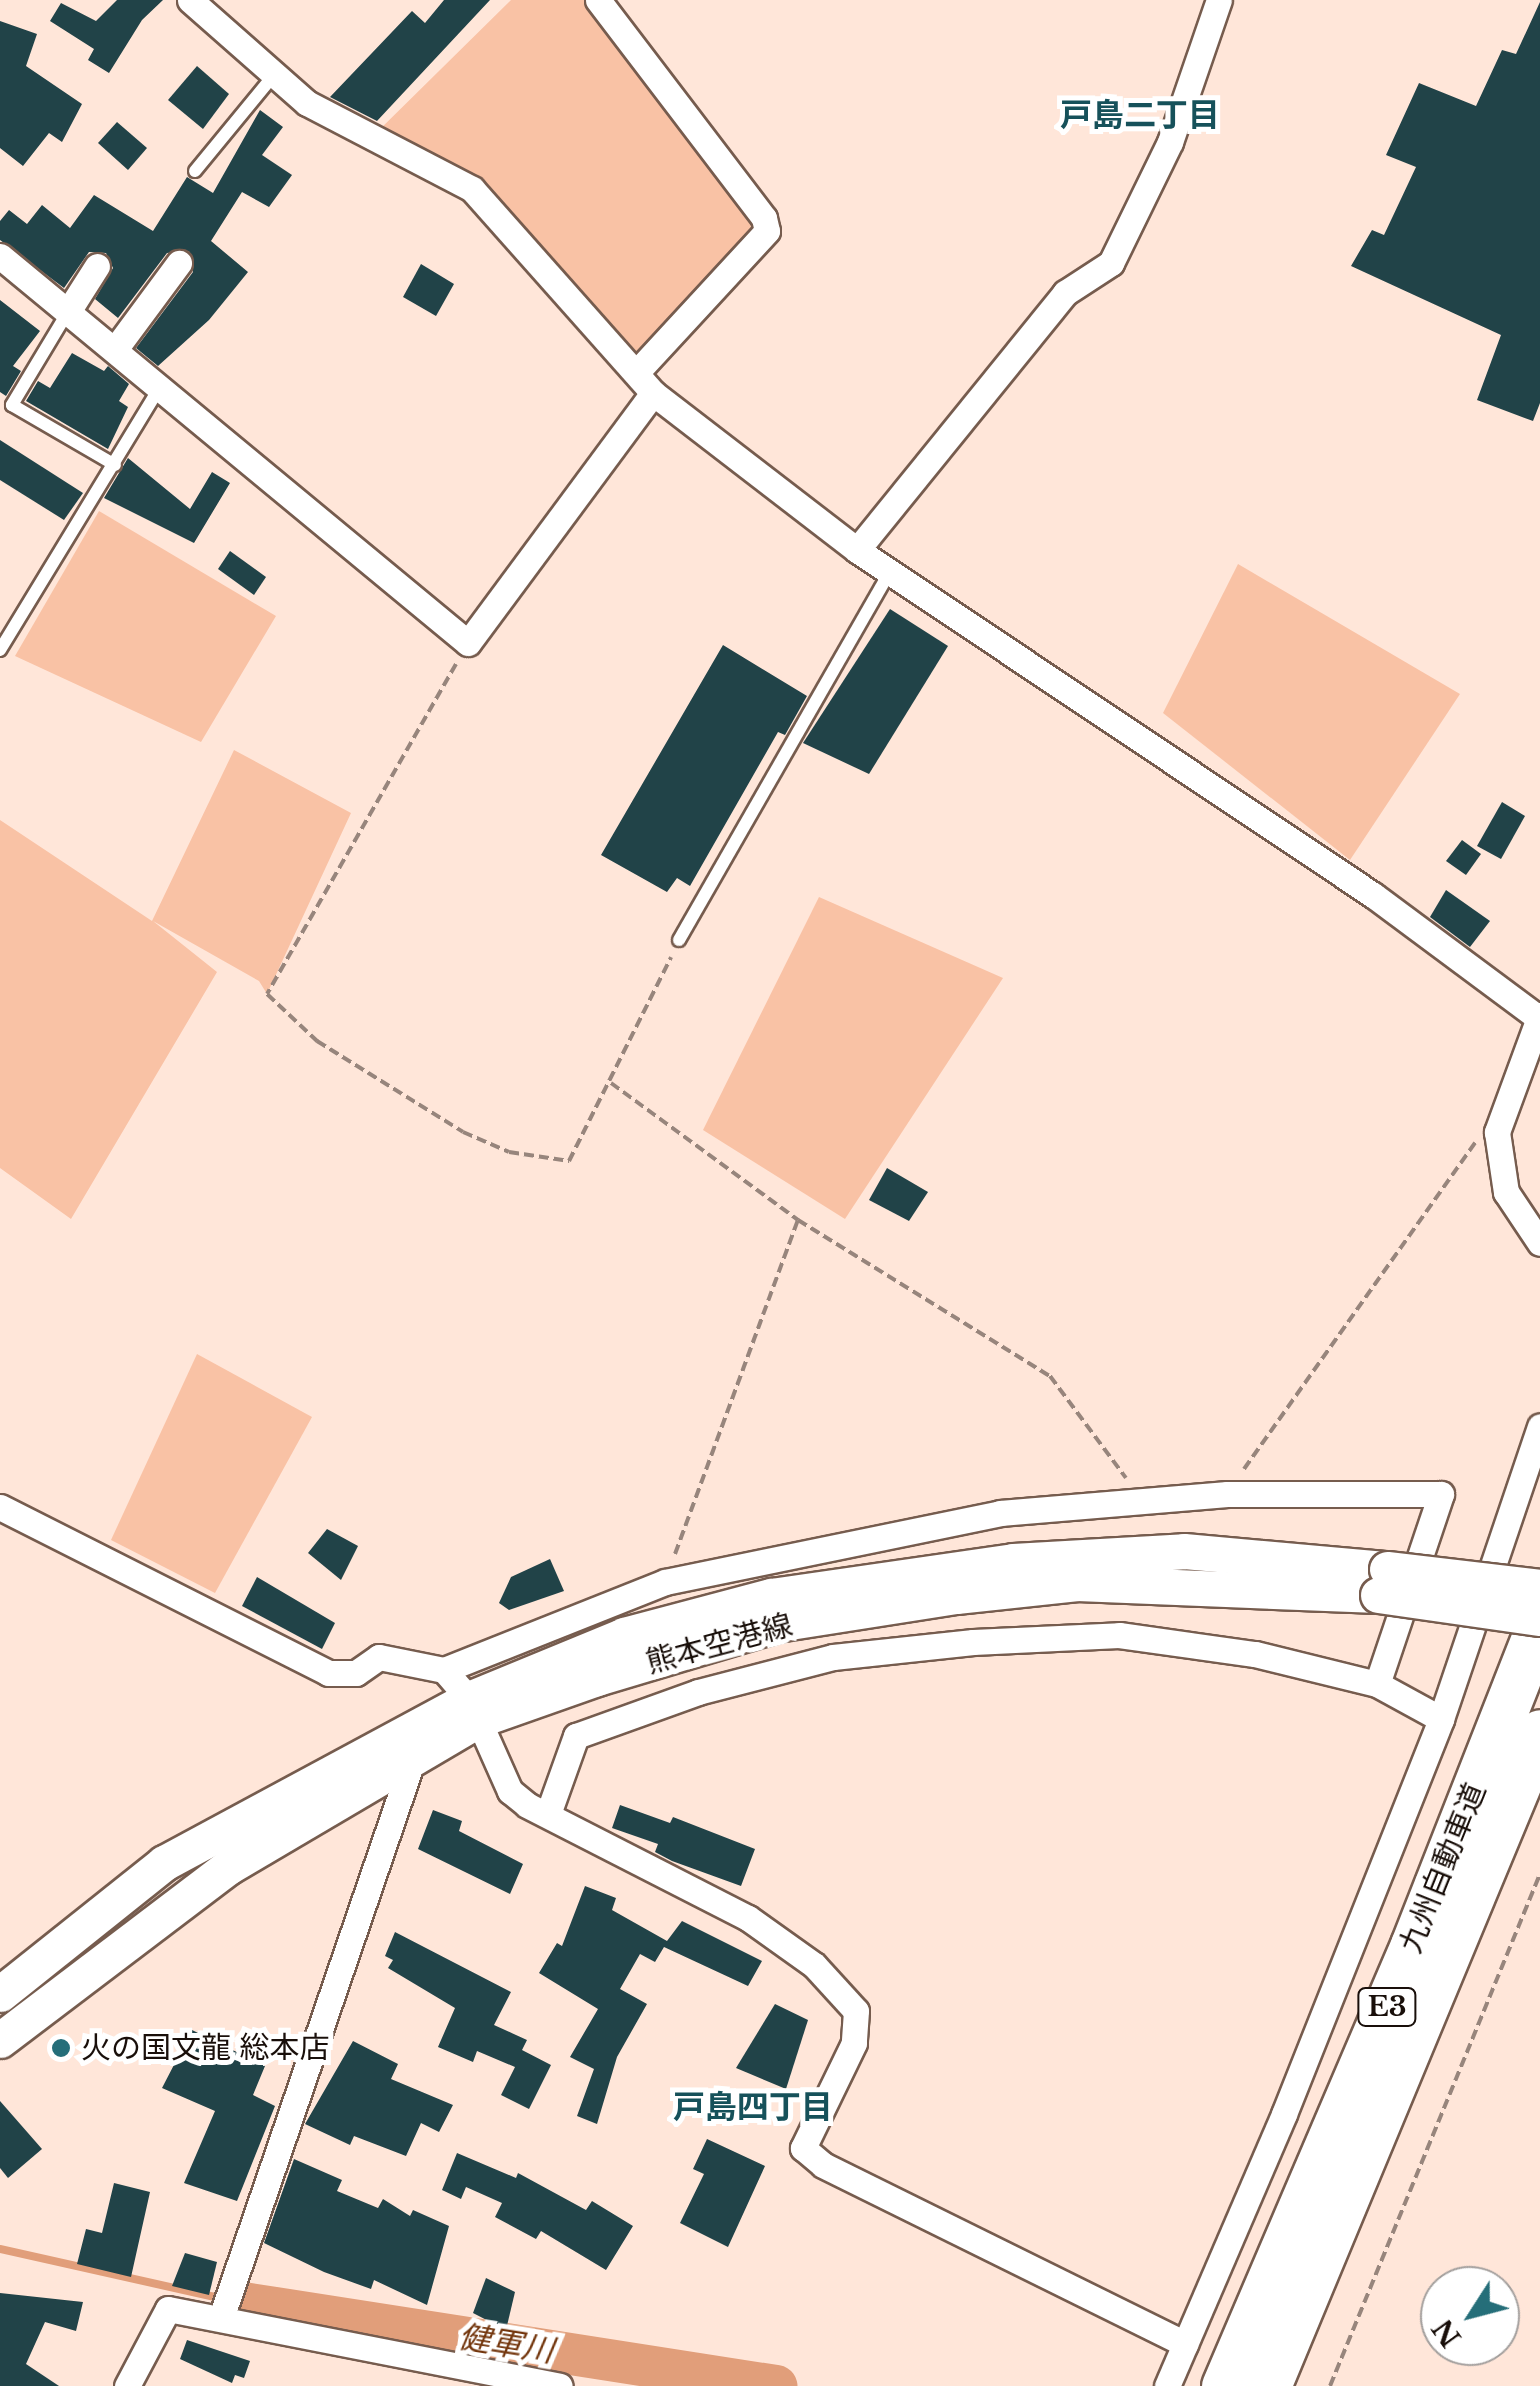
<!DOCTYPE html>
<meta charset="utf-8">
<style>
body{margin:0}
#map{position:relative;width:1540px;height:2386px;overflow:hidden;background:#ffe6d9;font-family:"Libre Baskerville","Noto Sans JP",serif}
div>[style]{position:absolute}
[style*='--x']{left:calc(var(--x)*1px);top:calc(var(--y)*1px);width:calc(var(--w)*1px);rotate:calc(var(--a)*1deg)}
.green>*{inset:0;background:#f9c2a5}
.stream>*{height:8px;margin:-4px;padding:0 4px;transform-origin:4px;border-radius:4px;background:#e19e7a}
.river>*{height:42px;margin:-21px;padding:0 21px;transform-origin:21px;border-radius:21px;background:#e19e7a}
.building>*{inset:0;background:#214348}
.path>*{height:4px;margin-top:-2px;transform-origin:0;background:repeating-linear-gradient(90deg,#97857c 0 10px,transparent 0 15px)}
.roads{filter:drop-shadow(2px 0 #765c4e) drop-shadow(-2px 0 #765c4e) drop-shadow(0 2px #765c4e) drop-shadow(0 -2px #765c4e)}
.lane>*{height:12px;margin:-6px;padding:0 6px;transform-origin:6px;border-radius:6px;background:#fff}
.street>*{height:25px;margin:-12.5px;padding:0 12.5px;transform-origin:12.5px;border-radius:12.5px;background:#fff}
.secondary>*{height:35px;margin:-17.5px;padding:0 17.5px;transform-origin:17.5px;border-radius:17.5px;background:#fff}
.highway>*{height:45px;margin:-22.5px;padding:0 22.5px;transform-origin:22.5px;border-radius:22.5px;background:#fff}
.bridges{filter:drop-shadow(2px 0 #765c4e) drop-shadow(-2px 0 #765c4e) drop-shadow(0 2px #765c4e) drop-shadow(0 -2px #765c4e)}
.secondary-bridge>*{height:35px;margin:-17.5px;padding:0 17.5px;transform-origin:17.5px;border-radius:17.5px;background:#fff}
.dots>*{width:28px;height:28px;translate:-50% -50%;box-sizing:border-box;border:5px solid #fff;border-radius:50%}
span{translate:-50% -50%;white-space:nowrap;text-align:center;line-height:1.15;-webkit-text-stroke:10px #fff;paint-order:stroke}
.shield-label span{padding:2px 8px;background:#fff;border:2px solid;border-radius:8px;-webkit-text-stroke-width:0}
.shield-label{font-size:28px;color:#190f0a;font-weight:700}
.street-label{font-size:30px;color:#190f0a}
.poi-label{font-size:30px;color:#190f0a}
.left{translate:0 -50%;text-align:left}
.neighbourhood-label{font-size:32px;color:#16515a;font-weight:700}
.water-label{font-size:32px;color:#73360d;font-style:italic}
.north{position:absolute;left:1420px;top:2266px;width:100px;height:100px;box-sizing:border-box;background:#fff;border:2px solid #a39f9d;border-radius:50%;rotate:234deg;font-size:28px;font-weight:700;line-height:40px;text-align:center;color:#190f0a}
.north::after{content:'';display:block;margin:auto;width:35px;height:45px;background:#256e79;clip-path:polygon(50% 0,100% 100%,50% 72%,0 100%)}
</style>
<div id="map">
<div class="green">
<div style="clip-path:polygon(511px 0,598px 0,764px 218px,636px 373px,472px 189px,371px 138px)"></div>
<div style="clip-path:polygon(99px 511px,276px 616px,201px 742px,15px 656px)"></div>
<div style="clip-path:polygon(1238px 564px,1460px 694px,1350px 860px,1163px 713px)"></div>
<div style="clip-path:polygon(234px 750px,351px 813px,267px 994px,259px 981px,153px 921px,217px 972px,71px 1219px,0 1168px,0 820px,152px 921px)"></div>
<div style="clip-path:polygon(819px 897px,1003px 978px,845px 1219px,703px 1130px)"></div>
<div style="clip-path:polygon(197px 1354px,312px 1417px,215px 1593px,111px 1540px)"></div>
</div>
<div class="stream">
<div style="--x:0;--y:2249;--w:219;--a:12.6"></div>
</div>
<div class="river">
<div style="--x:237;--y:2302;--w:546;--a:8.86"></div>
</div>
<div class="building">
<div style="clip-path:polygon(117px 0,163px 0,142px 20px,109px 73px,88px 60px,94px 49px,50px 21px,61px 3px,96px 21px)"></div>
<div style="clip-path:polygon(444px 0,490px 0,377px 121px,330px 97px,412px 11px,425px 23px)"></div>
<div style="clip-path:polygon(1540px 2px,1540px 403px,1533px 421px,1477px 400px,1501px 335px,1351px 266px,1372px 230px,1384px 235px,1416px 167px,1386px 155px,1419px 83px,1476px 106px,1502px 50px,1516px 54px)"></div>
<div style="clip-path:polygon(0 21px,37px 34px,26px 66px,82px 104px,62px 142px,49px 133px,23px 166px,0 148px)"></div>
<div style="clip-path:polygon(197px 66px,229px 94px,203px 129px,168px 100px)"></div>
<div style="clip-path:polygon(260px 110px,283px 127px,262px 155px,292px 175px,269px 207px,242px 192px,211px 241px,248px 272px,209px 320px,158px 366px,136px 348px,193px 272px,189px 251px,167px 253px,118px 318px,95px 299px,113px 268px,106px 253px,89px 252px,64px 288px,0 240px,0 221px,9px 210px,27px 224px,42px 205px,70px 228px,94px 195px,153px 231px,187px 177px,213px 193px)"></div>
<div style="clip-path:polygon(117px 122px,147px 148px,128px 170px,98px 143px)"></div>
<div style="clip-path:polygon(421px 264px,454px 284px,436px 316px,403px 297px)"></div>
<div style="clip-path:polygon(0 300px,40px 331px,13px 366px,21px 371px,6px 396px,0 392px)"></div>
<div style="clip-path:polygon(72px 353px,104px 371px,108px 366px,129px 384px,119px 401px,128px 407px,108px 449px,26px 401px,38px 381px,50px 388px)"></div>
<div style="clip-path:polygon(0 440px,83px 493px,64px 520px,0 480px)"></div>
<div style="clip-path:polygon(128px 458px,190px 509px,212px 472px,230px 483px,194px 543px,104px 498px)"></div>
<div style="clip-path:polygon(230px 551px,266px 577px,254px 595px,218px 569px)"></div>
<div style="clip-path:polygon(890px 609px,948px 646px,869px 774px,803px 743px)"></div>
<div style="clip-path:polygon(723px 645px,807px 696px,785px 735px,778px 732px,690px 886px,677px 878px,667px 892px,601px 855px)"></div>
<div style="clip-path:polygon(1502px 802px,1525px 816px,1501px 859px,1477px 846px)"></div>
<div style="clip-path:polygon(1462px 840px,1481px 854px,1466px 875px,1446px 861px)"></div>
<div style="clip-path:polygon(1446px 890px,1490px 921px,1470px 947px,1430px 917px)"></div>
<div style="clip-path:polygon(887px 1168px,928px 1192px,909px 1221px,869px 1200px)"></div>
<div style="clip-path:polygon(327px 1529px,358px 1546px,341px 1580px,308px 1553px)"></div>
<div style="clip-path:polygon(550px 1559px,564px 1591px,509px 1610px,499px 1603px,511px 1577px)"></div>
<div style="clip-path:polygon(257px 1577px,335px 1623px,322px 1649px,242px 1606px)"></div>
<div style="clip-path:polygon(620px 1805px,670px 1823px,673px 1817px,755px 1849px,741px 1886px,672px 1861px,655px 1852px,658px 1844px,612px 1828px)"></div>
<div style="clip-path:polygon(433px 1810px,462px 1821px,459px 1831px,523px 1864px,510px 1894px,418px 1849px)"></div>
<div style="clip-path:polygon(585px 1886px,616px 1898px,612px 1910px,667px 1941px,682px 1921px,762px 1961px,748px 1986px,664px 1947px,655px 1962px,640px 1954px,620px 1989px,647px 2004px,617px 2057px,597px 2124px,577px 2116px,594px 2069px,570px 2057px,598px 2009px,539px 1973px,557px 1943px,562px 1946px)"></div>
<div style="clip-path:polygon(395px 1932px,511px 1992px,494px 2025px,527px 2040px,522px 2050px,551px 2065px,529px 2109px,501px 2095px,515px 2067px,477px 2051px,473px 2062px,438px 2047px,455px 2008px,388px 1968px,393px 1960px,385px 1956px)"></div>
<div style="clip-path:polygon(775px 2004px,808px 2020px,786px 2089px,736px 2068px)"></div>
<div style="clip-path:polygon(192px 2030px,265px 2066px,253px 2095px,275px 2106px,237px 2201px,184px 2183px,215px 2111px,162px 2088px)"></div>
<div style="clip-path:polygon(353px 2041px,398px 2064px,391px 2079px,453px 2105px,439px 2132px,421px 2123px,406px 2156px,354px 2136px,350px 2145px,305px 2124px)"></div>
<div style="clip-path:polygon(0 2101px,42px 2149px,8px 2178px,0 2168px)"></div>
<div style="clip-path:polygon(707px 2139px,765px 2166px,728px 2247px,680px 2223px,704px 2174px,693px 2169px)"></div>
<div style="clip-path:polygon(457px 2153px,516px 2178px,518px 2173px,586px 2210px,592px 2201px,633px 2226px,606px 2270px,541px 2231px,536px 2239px,495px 2217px,502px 2203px,466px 2187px,461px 2199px,442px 2190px)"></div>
<div style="clip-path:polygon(294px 2159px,342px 2180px,337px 2191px,378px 2208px,383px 2199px,410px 2216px,413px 2210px,449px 2226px,427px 2305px,374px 2280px,371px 2289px,324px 2272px,264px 2243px)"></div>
<div style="clip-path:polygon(114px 2183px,150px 2192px,131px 2277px,77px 2264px,86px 2229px,102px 2233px)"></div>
<div style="clip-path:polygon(185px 2253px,217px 2262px,209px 2295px,172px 2286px)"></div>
<div style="clip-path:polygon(486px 2278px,515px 2292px,506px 2330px,473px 2313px)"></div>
<div style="clip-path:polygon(0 2293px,83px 2302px,76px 2331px,45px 2322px,26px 2364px,59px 2386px,0 2386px)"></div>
<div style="clip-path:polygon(187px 2340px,250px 2361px,244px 2378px,235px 2375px,232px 2383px,180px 2359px)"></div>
</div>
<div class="path">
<div style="--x:456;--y:664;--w:380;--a:119.8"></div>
<div style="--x:267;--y:994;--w:69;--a:43.2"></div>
<div style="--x:317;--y:1041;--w:172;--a:31.9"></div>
<div style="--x:463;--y:1132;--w:50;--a:23.5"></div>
<div style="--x:509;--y:1152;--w:61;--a:8.5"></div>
<div style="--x:569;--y:1161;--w:228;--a:-63.4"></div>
<div style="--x:611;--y:1083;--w:232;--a:36.2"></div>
<div style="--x:798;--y:1220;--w:296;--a:31.8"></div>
<div style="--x:1050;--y:1376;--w:127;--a:53.3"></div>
<div style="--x:1244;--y:1469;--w:400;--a:-54.7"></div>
<div style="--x:675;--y:1554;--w:356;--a:-69.8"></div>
<div style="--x:1330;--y:2386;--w:553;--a:-67.7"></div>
</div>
<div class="roads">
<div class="lane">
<div style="--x:195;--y:171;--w:123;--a:-50.6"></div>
<div style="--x:69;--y:310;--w:111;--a:121"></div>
<div style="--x:12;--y:405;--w:119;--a:30.2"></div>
<div style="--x:0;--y:650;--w:308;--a:-58.7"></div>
<div style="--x:679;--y:940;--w:422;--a:-60.2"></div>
</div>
<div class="street">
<div style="--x:190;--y:0;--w:156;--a:41.4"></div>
<div style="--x:307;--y:103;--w:186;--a:27.5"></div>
<div style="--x:472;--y:189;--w:273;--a:48.4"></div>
<div style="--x:653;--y:393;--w:257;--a:37.6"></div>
<div style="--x:857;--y:550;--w:621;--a:33.77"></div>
<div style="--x:1373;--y:895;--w:208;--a:36.6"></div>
<div style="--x:598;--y:0;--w:274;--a:52.7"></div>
<div style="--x:764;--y:218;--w:13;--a:77"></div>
<div style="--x:767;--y:231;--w:193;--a:132.7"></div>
<div style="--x:0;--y:256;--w:607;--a:39.59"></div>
<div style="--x:468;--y:643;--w:311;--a:-53.5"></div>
<div style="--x:69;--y:310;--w:52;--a:-57.5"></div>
<div style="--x:116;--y:348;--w:106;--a:-53.5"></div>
<div style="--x:857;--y:550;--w:331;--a:-51"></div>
<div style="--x:1065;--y:293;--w:55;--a:-33.1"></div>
<div style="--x:1111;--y:263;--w:135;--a:-64"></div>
<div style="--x:1170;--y:142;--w:150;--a:-71"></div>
<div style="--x:1540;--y:1015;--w:125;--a:110.2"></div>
<div style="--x:1497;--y:1132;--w:61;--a:81.5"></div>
<div style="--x:1506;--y:1192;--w:61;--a:56.3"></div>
<div style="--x:0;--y:1507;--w:368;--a:26.8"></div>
<div style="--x:328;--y:1673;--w:28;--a:0"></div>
<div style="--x:356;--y:1673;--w:28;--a:-35"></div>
<div style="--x:379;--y:1657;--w:66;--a:11.3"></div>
<div style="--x:444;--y:1670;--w:38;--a:49"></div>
<div style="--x:469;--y:1699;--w:101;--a:66"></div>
<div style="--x:510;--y:1791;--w:22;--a:39"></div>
<div style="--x:527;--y:1805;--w:248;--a:27.1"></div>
<div style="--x:748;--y:1918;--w:81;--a:35.5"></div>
<div style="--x:814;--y:1965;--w:62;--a:47.6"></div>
<div style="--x:856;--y:2011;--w:32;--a:94"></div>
<div style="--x:854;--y:2043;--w:117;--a:115.9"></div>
<div style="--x:803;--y:2148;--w:26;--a:40"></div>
<div style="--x:823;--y:2165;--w:404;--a:26.3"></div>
<div style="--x:444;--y:1670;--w:238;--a:-21.7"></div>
<div style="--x:665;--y:1582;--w:342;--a:-11.6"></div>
<div style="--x:1000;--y:1513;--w:228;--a:-4.8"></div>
<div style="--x:1227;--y:1494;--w:214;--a:0"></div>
<div style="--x:1441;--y:1494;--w:200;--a:108.6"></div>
<div style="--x:548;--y:1814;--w:83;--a:-70.3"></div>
<div style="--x:576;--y:1736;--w:130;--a:-19.8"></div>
<div style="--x:698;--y:1692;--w:139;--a:-14.5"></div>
<div style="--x:833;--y:1657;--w:141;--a:-6.1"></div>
<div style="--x:973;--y:1642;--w:146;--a:-2.7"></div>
<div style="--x:1119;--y:1635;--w:137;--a:8"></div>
<div style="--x:1255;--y:1654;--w:126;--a:13.8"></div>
<div style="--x:1377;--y:1684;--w:73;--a:28.7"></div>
<div style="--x:221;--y:2318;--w:601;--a:-71.05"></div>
<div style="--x:127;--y:2386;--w:87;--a:-62"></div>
<div style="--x:168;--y:2309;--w:399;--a:11.1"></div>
<div style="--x:1167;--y:2386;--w:296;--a:-66.7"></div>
<div style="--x:1284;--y:2114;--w:425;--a:-68.3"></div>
<div style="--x:1441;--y:1719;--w:309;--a:-71.3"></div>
</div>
<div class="secondary">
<div style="--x:0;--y:1994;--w:210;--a:-38.6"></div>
<div style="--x:164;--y:1863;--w:346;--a:-28.3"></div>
<div style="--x:469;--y:1699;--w:168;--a:-22.4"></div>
<div style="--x:624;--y:1635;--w:152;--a:-14.9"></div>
<div style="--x:771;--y:1596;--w:245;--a:-8.2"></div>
<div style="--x:1013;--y:1561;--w:171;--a:-3.3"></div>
<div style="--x:1184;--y:1551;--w:204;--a:5.1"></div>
<div style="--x:0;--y:2040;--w:286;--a:-37.2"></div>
<div style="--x:228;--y:1867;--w:290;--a:-30.5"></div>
<div style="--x:478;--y:1720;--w:126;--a:-19.4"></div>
<div style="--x:597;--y:1678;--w:188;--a:-16.7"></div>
<div style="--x:777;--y:1624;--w:181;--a:-8.9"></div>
<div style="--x:956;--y:1596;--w:122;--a:-6.1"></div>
<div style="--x:1077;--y:1583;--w:301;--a:2.3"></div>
</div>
<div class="highway">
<div style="--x:1224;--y:2386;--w:480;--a:-66.8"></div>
<div style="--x:1413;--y:1945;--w:346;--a:-68.5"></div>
<div style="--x:1268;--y:2386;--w:708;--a:-67.42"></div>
</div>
</div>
<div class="bridges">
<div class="secondary-bridge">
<div style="--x:1387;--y:1569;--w:154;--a:6.7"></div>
<div style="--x:1378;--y:1595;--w:164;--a:8.1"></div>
</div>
</div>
<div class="dots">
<div style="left:61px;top:2048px;background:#256e79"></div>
</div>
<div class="shield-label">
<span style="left:1387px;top:2007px">E3</span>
</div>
<div class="street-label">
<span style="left:719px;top:1644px;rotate:-15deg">熊本空港線</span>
<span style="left:1443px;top:1868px;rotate:-68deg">九州自動車道</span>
</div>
<div class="poi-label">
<span class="left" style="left:81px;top:2048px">火の国文龍 総本店</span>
</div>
<div class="neighbourhood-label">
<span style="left:1140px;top:115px">戸島二丁目</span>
<span style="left:753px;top:2107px">戸島四丁目</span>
</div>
<div class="water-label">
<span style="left:506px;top:2344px;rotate:9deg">健軍川</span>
</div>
<div class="north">N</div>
</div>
